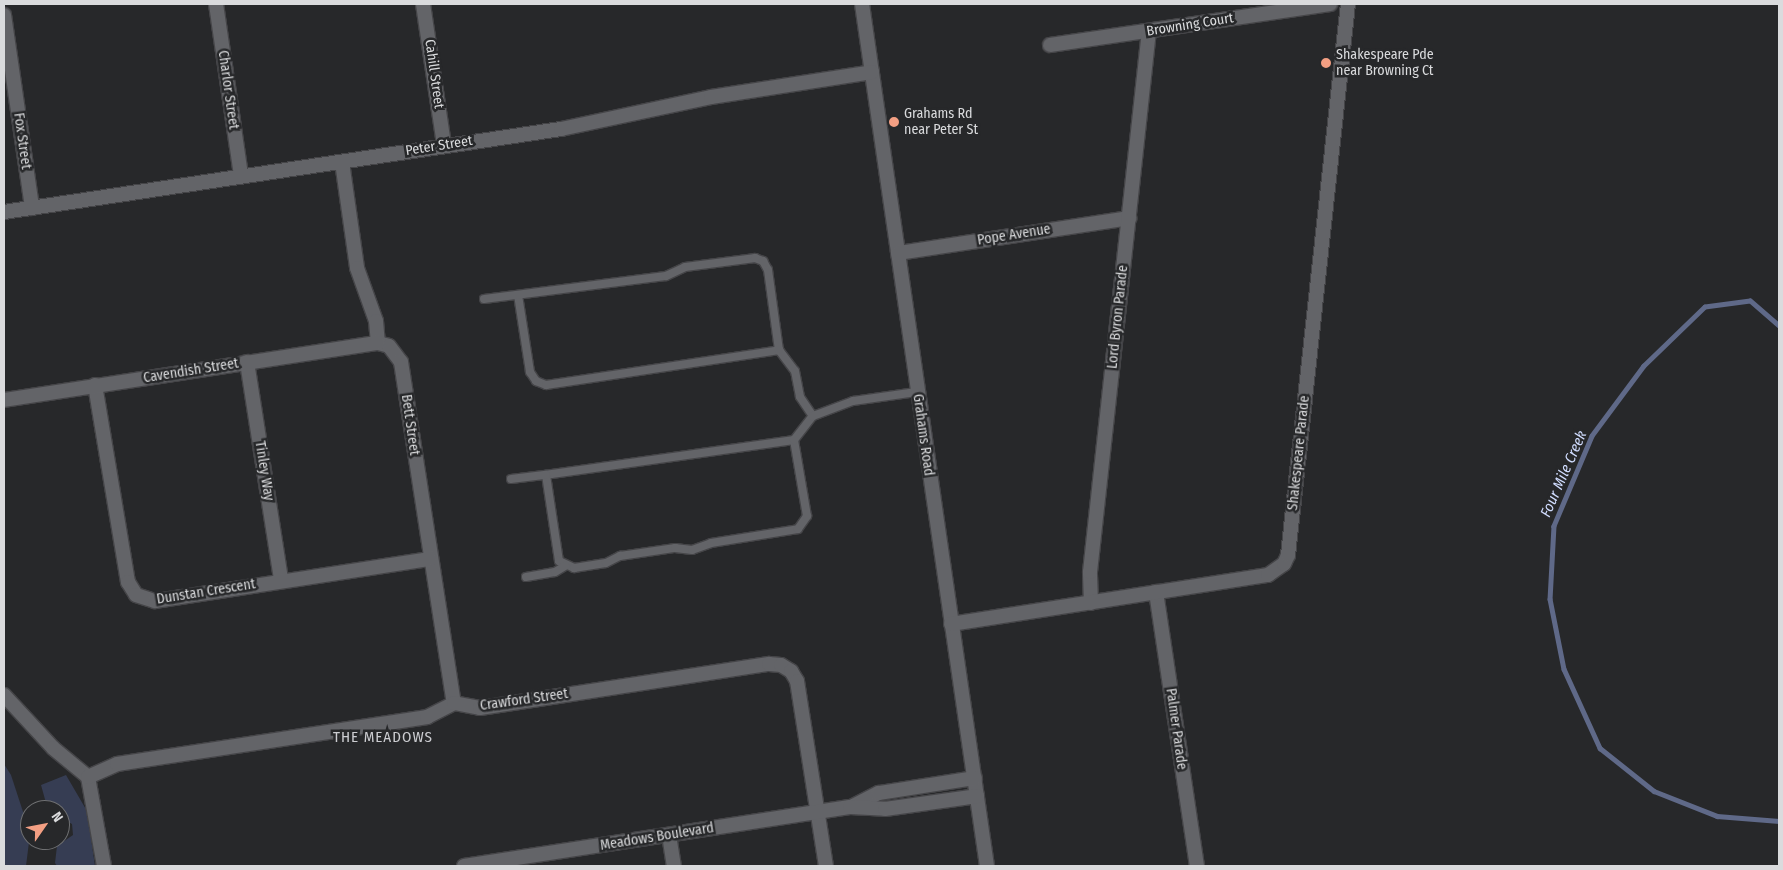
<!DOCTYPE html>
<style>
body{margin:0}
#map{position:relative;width:1783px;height:870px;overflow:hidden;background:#27282a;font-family:"Fira Sans Condensed",sans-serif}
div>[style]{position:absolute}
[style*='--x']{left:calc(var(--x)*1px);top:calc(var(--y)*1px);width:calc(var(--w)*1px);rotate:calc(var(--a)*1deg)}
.green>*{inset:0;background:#363d53}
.stream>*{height:4.5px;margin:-2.25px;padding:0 2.25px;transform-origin:2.25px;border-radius:2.25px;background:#5f6988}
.roads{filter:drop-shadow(1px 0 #454548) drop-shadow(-1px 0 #454548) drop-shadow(0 1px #454548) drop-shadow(0 -1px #454548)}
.service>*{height:8px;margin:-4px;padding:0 4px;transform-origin:4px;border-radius:4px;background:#636468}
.minor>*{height:14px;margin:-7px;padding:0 7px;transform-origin:7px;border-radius:7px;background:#636468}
.dots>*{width:14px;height:14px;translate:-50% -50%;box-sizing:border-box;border:2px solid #27282a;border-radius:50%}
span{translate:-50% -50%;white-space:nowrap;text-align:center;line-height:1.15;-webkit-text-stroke:5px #27282a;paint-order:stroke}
.street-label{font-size:14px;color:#dadbdd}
.poi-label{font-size:14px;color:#dadbdd}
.left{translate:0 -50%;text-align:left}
.water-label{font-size:15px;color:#d0dcfe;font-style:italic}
.neighbourhood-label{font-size:15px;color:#cccdd1;letter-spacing:1px}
.frame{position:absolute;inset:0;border:5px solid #dadbdd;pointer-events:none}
.north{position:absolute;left:20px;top:800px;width:50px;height:50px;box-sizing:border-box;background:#27282a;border:1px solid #6f7072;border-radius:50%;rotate:57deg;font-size:14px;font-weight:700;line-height:20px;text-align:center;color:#dadbdd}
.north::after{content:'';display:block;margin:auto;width:18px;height:22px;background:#f39f83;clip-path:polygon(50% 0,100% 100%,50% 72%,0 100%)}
</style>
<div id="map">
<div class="green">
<div style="clip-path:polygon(4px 764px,11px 775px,27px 824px,29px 842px,26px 866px,4px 866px)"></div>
<div style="clip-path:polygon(66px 775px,87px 811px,95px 866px,57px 866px,55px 863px,57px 846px,73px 835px,72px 824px,60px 817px,60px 810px,54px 810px,46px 803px,41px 785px)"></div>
</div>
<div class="stream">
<div style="--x:1779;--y:326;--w:38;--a:-139"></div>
<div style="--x:1750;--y:301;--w:45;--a:172.4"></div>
<div style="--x:1705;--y:307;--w:85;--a:136"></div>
<div style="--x:1644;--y:366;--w:87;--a:126.6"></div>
<div style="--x:1592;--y:436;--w:98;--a:112.9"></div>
<div style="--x:1554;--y:526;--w:73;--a:93.1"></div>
<div style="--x:1550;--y:599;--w:71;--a:78.7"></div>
<div style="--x:1564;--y:669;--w:87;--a:65.5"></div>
<div style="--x:1600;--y:748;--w:69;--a:38.5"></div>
<div style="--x:1654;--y:791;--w:68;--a:21.6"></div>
<div style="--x:1717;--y:816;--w:62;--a:4.6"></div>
</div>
<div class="roads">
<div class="service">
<div style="--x:518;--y:295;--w:78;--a:81.1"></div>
<div style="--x:530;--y:372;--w:11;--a:56"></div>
<div style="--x:536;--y:381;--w:11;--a:22"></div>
<div style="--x:546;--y:385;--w:236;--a:-8.5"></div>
<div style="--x:779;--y:350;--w:26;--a:53"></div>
<div style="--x:795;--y:371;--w:26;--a:79"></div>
<div style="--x:800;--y:397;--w:23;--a:56"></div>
<div style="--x:484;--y:299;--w:183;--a:-7.2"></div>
<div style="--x:666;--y:276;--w:21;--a:-25"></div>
<div style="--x:685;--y:267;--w:71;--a:-7.3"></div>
<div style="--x:755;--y:258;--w:9;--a:21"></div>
<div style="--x:763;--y:261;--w:10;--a:61"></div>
<div style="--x:768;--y:270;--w:81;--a:82.2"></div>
<div style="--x:794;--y:440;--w:250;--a:172"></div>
<div style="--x:546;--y:475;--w:87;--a:81.4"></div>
<div style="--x:559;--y:561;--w:17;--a:25"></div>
<div style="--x:574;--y:568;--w:32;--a:-9"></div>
<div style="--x:606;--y:563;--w:16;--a:-27"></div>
<div style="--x:620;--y:556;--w:56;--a:-8.3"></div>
<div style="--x:675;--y:548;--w:17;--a:7"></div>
<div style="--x:692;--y:550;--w:20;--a:-20"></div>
<div style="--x:711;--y:543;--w:88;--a:-9.1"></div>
<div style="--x:798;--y:529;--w:16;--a:-55"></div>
<div style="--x:807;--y:516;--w:77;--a:-99.7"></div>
<div style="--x:794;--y:440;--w:31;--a:-52"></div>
<div style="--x:813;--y:416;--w:43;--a:-20.6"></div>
<div style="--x:853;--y:401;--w:64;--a:-8.1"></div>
<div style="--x:511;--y:479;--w:35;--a:-7"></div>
<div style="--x:526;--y:577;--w:29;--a:-10"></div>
<div style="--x:555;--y:572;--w:12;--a:-31"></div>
</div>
<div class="minor">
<div style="--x:216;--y:4;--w:173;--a:81.7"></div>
<div style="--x:423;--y:4;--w:143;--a:81.5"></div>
<div style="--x:862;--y:4;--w:871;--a:81.75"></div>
<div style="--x:4;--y:15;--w:195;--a:81.7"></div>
<div style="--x:1050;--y:45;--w:283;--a:-8.3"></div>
<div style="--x:342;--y:162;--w:107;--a:81.9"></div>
<div style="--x:357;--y:268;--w:56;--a:70.3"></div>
<div style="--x:376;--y:321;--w:22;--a:85"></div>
<div style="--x:378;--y:343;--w:11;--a:15"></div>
<div style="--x:389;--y:346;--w:20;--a:53"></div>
<div style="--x:401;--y:362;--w:345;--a:81.2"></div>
<div style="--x:4;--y:212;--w:563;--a:-8.48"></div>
<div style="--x:561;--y:129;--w:153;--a:-12"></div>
<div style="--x:711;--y:97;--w:163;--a:-8.8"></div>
<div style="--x:898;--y:253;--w:234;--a:-8.6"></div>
<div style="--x:247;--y:362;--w:221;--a:81.1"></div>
<div style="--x:95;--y:385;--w:200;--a:80.5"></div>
<div style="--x:128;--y:582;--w:15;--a:58"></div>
<div style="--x:136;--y:595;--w:20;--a:18"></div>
<div style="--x:155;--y:601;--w:278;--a:-8.7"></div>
<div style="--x:4;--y:400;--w:378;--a:-8.7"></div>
<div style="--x:1156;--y:592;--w:277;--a:81.5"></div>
<div style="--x:1091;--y:603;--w:31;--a:-92"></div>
<div style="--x:1090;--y:572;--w:544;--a:-83.78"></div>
<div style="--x:951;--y:624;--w:321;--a:-8.8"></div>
<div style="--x:1268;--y:575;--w:19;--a:-35"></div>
<div style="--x:1284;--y:564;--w:10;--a:-66"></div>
<div style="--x:1288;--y:555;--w:554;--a:-83.79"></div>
<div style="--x:4;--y:695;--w:72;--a:47.2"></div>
<div style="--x:53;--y:748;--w:45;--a:39.6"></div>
<div style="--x:88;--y:777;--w:90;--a:79.8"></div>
<div style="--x:88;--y:777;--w:32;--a:-24"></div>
<div style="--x:117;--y:764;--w:314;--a:-8.6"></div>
<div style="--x:427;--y:717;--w:30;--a:-27"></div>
<div style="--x:454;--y:703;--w:26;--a:11"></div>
<div style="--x:480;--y:708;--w:292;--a:-8.7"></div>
<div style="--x:769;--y:664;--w:12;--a:5"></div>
<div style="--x:781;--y:665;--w:12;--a:31"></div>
<div style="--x:791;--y:671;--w:12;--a:59"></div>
<div style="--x:797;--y:681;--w:187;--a:81.1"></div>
<div style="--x:853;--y:806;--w:29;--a:-27"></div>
<div style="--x:879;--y:793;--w:97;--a:-8.9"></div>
<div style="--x:669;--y:835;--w:31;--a:81"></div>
<div style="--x:464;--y:866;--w:390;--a:-8.7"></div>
<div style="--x:850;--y:807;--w:35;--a:3"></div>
<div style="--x:885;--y:809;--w:93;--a:-8"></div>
</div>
</div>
<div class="dots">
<div style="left:1326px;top:63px;background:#f39f83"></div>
<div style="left:894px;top:122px;background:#f39f83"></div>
</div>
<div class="street-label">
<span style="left:1190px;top:25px;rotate:-9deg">Browning Court</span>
<span style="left:434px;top:74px;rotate:82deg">Cahill Street</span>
<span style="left:228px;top:90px;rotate:82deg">Charlor Street</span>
<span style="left:22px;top:141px;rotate:82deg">Fox Street</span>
<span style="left:439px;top:146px;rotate:-9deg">Peter Street</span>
<span style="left:1014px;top:235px;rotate:-9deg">Pope Avenue</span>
<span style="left:1118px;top:317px;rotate:-84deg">Lord Byron Parade</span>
<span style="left:191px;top:371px;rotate:-9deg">Cavendish Street</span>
<span style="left:410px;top:425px;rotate:82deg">Bett Street</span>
<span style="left:923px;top:435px;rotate:82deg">Grahams Road</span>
<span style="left:1299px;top:453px;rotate:-84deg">Shakespeare Parade</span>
<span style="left:264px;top:471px;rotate:81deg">Tinley Way</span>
<span style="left:206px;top:592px;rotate:-9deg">Dunstan Crescent</span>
<span style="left:524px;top:700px;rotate:-8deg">Crawford Street</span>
<span style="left:1176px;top:729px;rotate:82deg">Palmer Parade</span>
<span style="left:657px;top:837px;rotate:-9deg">Meadows Boulevard</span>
</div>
<div class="poi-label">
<span class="left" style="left:1336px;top:63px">Shakespeare Pde<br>near Browning Ct</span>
<span class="left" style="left:904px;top:122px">Grahams Rd<br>near Peter St</span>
</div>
<div class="water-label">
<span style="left:1564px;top:474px;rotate:-66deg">Four Mile Creek</span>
</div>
<div class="neighbourhood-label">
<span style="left:383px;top:738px">THE MEADOWS</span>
</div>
<div class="frame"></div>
<div class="north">N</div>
</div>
